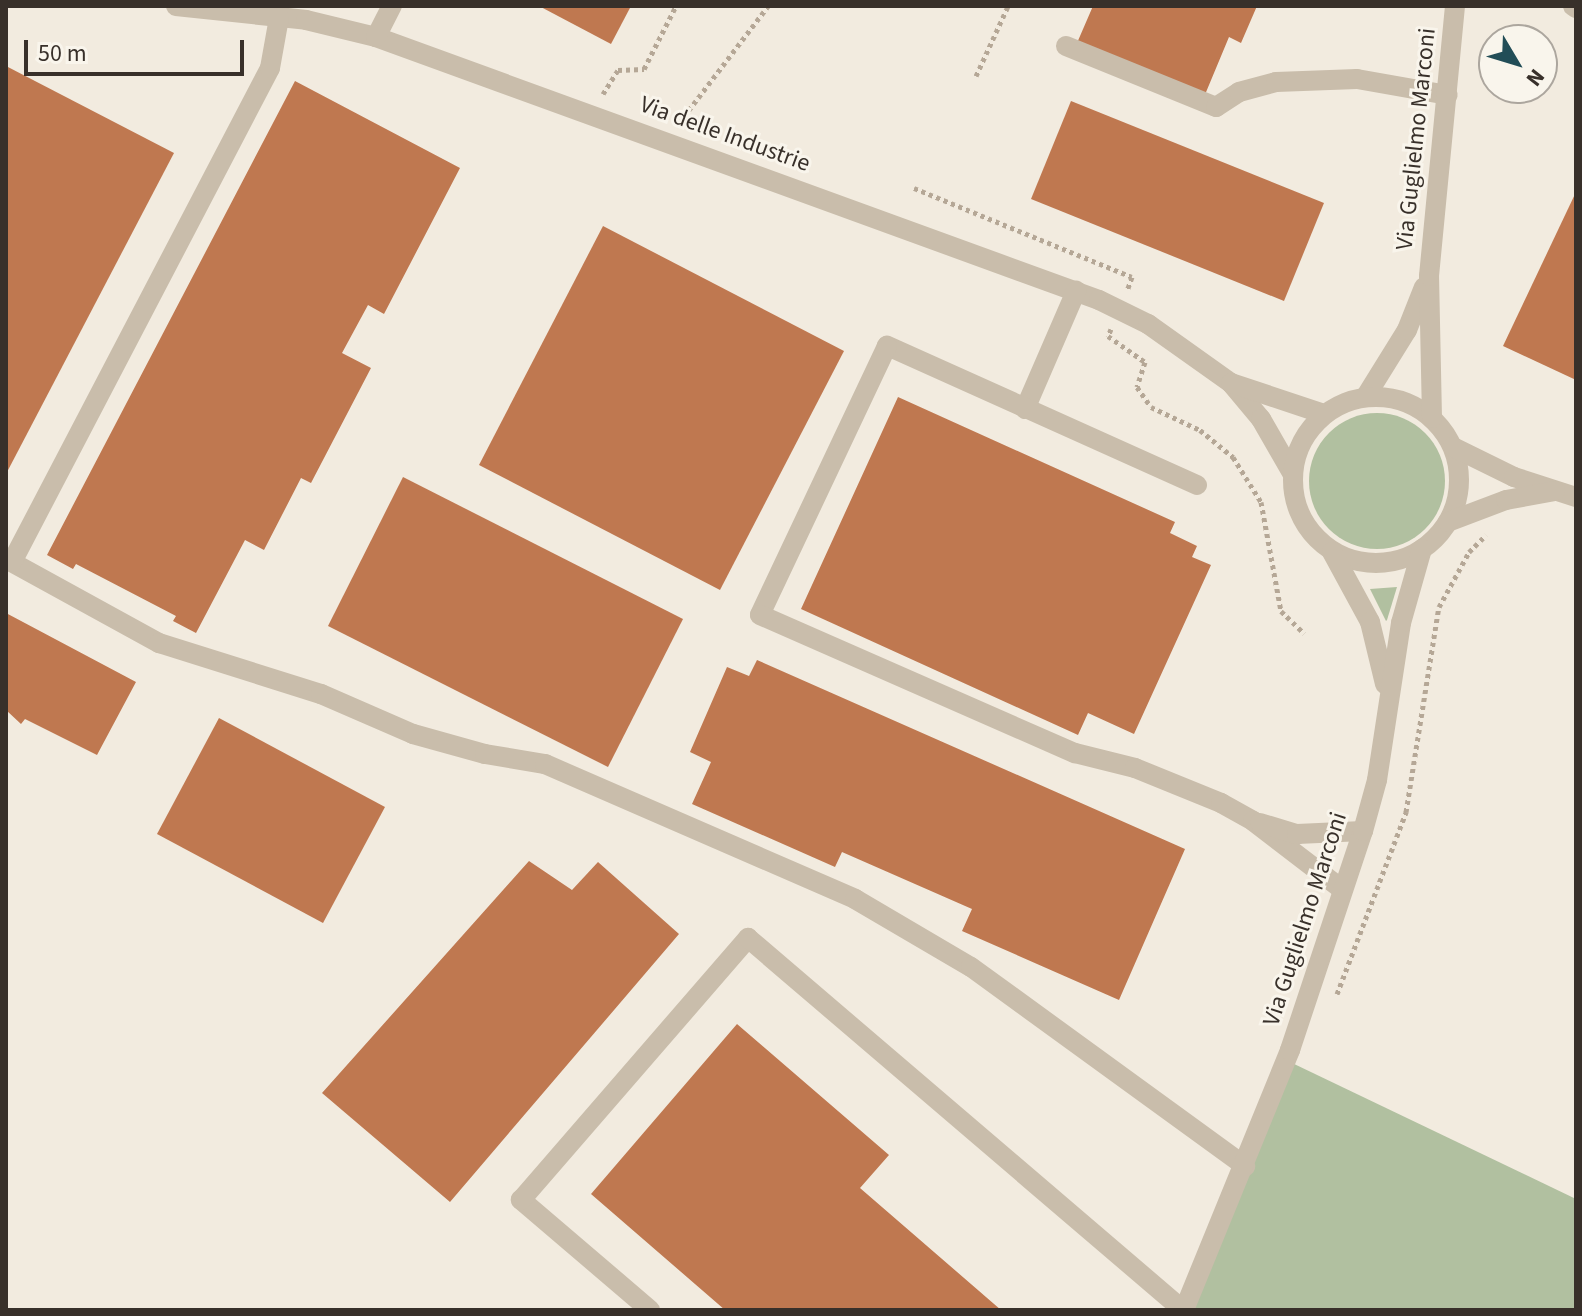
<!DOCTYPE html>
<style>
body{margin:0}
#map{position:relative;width:1582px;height:1316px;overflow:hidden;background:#f2ebdf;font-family:"Source Sans 3",sans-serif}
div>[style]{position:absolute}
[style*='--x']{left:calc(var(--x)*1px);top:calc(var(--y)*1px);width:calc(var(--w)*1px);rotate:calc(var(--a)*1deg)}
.green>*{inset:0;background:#b1c0a0}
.round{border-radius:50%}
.building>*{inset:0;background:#bf7850}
.path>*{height:5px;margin-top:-2.5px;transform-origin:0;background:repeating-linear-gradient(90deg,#b5a796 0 4px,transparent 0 8px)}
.minor>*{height:20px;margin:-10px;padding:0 10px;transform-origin:10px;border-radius:10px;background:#c9bdab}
.minor>.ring{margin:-10px;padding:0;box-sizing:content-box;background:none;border:20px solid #c9bdab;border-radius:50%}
span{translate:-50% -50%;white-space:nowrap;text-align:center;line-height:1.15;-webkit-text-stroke:6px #f9f5ec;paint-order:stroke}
.street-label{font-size:24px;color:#38302a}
.frame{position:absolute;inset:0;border:8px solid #38302a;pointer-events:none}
.north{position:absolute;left:1478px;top:24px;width:80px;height:80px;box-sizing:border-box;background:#f9f5ec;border:2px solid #aca69e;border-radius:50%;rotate:128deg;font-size:22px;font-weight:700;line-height:32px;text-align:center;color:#38302a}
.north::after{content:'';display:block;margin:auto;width:28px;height:36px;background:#224d57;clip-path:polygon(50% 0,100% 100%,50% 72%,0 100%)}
.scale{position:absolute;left:24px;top:40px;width:220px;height:36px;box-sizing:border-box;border:4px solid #38302a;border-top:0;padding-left:10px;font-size:24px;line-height:28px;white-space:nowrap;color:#38302a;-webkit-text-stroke:6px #f9f5ec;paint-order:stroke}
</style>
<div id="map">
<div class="green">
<div class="round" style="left:1309px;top:413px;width:136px;height:136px"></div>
<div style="clip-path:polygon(1397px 587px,1387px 620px,1386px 621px,1370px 589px)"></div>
<div style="clip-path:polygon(1290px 1062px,1576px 1199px,1576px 1310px,1189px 1310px)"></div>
</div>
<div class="building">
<div style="clip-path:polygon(539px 6px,631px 6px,611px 44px)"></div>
<div style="clip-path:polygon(1093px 6px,1257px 6px,1241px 43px,1229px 37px,1204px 97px,1077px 43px)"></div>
<div style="clip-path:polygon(6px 66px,174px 153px,6px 474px)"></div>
<div style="clip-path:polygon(295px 81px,460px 168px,384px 314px,368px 305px,342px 353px,371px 368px,311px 483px,301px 478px,264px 550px,245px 540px,196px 633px,173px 621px,176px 616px,76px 564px,73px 569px,47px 555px)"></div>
<div style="clip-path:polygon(1071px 101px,1324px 203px,1284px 301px,1031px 199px)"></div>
<div style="clip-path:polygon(1576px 192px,1576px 380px,1503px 346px)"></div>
<div style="clip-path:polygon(603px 226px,844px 351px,720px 590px,479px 465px)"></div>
<div style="clip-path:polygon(898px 397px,1175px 522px,1170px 533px,1197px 546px,1192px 557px,1211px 565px,1134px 734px,1088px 713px,1078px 735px,801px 609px)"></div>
<div style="clip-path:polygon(403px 477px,683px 619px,608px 767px,328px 626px)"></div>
<div style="clip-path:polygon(6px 613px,136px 682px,97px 755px,25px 719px,21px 724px,6px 710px)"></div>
<div style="clip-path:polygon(757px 660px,1185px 849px,1119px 1000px,962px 931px,972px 909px,842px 852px,835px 867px,692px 804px,711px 762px,690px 752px,727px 667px,749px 676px)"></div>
<div style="clip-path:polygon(219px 718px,385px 807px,323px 923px,157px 834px)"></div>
<div style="clip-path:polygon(529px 861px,572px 890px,598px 862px,679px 934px,450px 1202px,322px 1093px)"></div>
<div style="clip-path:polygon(737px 1024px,889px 1155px,860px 1188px,1001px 1310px,725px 1310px,591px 1194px)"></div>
</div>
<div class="path">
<div style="--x:976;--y:76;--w:77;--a:-65.4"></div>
<div style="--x:603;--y:94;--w:28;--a:-58"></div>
<div style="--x:618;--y:70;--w:26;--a:-2"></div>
<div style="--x:644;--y:69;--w:71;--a:-63.1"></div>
<div style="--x:679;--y:123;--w:147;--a:-52.7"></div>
<div style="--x:914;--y:188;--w:235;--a:22.2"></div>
<div style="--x:1132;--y:277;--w:15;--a:110"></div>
<div style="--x:1111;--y:329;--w:8;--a:113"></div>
<div style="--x:1108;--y:336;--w:45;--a:35.1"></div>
<div style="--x:1145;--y:362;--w:26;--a:108"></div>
<div style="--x:1137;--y:387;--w:24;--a:55"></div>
<div style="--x:1151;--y:407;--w:54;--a:25.1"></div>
<div style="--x:1200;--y:430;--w:43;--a:39.3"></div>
<div style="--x:1233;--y:457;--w:53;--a:58.1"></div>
<div style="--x:1261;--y:502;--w:111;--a:79.6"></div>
<div style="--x:1281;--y:611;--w:32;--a:44"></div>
<div style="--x:1337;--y:994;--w:195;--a:-69.2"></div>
<div style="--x:1406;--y:812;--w:208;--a:-80.9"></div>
<div style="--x:1439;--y:607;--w:63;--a:-61.4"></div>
<div style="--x:1469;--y:552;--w:24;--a:-45"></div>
</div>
<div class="minor">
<div style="--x:176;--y:6;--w:131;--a:6.1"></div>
<div style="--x:306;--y:20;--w:72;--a:13.7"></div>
<div style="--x:376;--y:37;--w:769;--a:19.99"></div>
<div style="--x:1099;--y:300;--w:55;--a:26.1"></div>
<div style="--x:1148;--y:324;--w:102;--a:35.4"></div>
<div style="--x:1231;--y:383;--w:47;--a:50.2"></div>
<div style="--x:1261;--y:419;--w:62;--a:60.1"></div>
<div style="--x:1573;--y:6;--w:4;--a:34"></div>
<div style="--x:376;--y:37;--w:35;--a:-63"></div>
<div style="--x:1066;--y:46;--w:162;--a:22.1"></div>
<div style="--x:1216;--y:107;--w:27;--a:-33"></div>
<div style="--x:1239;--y:92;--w:38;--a:-15"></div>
<div style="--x:1276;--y:82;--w:81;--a:-2.1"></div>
<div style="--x:1357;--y:79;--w:92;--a:10"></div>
<div style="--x:1231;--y:383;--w:98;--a:18.4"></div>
<div style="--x:1366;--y:396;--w:78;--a:-58.2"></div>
<div style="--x:1407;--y:330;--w:46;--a:-68.4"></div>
<div class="ring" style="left:1293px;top:397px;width:146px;height:146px"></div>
<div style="--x:1025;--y:409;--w:129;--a:-66.6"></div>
<div style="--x:1432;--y:418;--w:142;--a:-91.2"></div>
<div style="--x:1429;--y:276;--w:271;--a:-84.5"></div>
<div style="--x:1453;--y:447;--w:68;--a:26.2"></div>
<div style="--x:1514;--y:477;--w:65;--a:17.9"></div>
<div style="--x:1197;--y:485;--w:340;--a:-155.8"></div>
<div style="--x:887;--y:346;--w:297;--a:115.3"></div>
<div style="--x:760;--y:615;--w:344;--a:23.7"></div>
<div style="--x:1075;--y:753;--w:62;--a:14"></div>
<div style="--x:1135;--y:768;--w:93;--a:22.1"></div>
<div style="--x:1221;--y:803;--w:37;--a:29"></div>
<div style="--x:1253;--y:821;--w:113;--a:37.5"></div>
<div style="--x:1448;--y:522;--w:62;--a:-20.8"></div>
<div style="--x:1506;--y:500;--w:50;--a:-10.4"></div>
<div style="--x:1332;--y:552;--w:80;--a:61.5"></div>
<div style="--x:1370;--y:622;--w:64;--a:76.4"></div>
<div style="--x:6;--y:559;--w:175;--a:28.8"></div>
<div style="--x:159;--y:643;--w:170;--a:17.5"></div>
<div style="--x:321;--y:694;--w:100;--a:23.5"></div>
<div style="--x:413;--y:734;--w:75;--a:15.5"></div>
<div style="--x:485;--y:754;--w:61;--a:9.5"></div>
<div style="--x:545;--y:764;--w:338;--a:23.5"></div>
<div style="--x:855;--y:899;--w:134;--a:30.4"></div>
<div style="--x:971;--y:967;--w:339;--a:36"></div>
<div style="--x:12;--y:562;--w:557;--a:-62.42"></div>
<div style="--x:270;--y:68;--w:51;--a:-79.8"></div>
<div style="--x:1260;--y:823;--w:39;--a:17"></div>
<div style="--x:1297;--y:834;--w:66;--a:-2.6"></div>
<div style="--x:650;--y:1310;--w:170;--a:-139.5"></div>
<div style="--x:521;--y:1200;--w:347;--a:-49.1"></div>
<div style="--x:748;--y:938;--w:572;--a:40.54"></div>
<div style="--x:1184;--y:1310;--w:281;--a:-67.8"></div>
<div style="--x:1290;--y:1050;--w:231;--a:-71.6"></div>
<div style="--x:1363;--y:831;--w:53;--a:-74.6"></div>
<div style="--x:1377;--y:780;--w:159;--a:-81.3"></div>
<div style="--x:1401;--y:623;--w:77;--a:-74.2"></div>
</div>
<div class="street-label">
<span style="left:725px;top:134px;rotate:20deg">Via delle Industrie</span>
<span style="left:1416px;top:139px;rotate:-84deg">Via Guglielmo Marconi</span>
<span style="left:1305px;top:919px;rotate:-72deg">Via Guglielmo Marconi</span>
</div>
<div class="frame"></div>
<div class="north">N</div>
<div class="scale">50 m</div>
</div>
